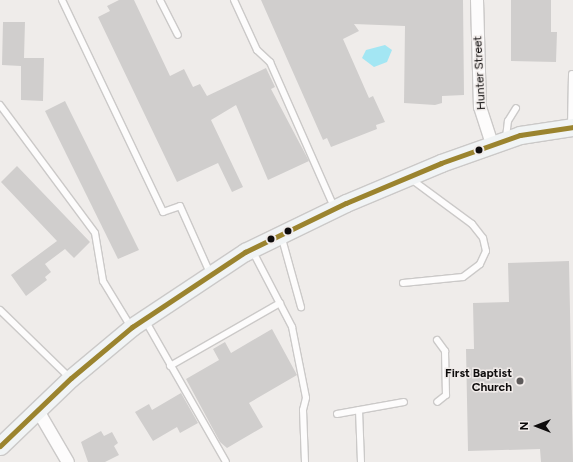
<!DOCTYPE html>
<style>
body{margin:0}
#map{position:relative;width:573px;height:462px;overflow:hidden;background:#efecea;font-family:Figtree,sans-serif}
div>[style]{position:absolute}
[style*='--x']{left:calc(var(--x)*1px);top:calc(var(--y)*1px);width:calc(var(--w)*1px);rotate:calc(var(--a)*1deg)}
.water>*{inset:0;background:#a3e6f3}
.building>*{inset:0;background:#d0cecd}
.roads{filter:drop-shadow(1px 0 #cbc9c8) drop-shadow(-1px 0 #cbc9c8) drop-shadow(0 1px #cbc9c8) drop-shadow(0 -1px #cbc9c8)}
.service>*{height:6px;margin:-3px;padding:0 3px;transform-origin:3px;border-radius:3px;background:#fdfcfc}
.minor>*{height:12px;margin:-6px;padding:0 6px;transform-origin:6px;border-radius:6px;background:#fdfcfc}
.secondary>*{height:17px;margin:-8.5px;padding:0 8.5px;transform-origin:8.5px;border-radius:8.5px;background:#f1f4f5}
.bus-1>*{height:5px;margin:-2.5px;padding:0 2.5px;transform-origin:2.5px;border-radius:2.5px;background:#9b842f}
.dots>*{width:11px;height:11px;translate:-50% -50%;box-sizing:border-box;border:2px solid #f0ebe9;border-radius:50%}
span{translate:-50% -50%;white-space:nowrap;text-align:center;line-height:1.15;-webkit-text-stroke:3px #f0ebe9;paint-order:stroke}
.street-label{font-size:12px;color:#0e0c0c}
.poi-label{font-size:12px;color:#0e0c0c;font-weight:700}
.right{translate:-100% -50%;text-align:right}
.north{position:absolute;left:517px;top:406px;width:40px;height:40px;-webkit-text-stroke:3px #f0ebe9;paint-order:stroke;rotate:270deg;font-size:11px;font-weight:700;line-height:16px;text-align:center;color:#0e0c0c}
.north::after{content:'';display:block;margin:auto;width:14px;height:18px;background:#0e0c0c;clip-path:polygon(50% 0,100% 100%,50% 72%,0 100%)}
</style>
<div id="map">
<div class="water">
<div style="clip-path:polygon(385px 45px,392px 50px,387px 62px,374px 67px,362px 58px,366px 50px)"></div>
</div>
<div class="building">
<div style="clip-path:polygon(119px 0,134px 0,170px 76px,184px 69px,193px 87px,200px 84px,207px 96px,266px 68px,275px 87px,271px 89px,309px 161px,268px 180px,236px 105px,211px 120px,243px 187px,232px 192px,218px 163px,177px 182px,98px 17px,110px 11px,107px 6px)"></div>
<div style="clip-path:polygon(261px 0,463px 0,464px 95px,442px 96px,442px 103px,435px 105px,404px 103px,405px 26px,354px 24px,359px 31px,343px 39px,369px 98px,373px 96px,385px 122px,376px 125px,377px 129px,331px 147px,327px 138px,323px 140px)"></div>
<div style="clip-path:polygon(511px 0,551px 0,551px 32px,557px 32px,556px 62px,511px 61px)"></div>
<div style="clip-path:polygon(3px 22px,25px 22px,24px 58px,44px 58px,43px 101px,21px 100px,21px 66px,2px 65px)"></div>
<div style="clip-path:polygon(65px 101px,139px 250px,118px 259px,45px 111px)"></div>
<div style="clip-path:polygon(17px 166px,90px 242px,74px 258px,65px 249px,45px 264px,51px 272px,45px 277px,47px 280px,26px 296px,11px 275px,57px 241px,1px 182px)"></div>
<div style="clip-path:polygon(569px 261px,573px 462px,541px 462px,540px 449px,468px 451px,466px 349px,474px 349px,473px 303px,509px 302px,508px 263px)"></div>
<div style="clip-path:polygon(272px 329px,297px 375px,249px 403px,263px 427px,227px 448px,220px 442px,186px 379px,219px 360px,213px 349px,225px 342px,231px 353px)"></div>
<div style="clip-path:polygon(181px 393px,198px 423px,180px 433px,177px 427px,153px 441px,135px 412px,149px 404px,152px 410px)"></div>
<div style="clip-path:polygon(101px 431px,104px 436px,112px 432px,118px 443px,114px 446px,119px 455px,105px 462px,88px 462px,81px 442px)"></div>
</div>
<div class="roads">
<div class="service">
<div style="--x:62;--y:0;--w:235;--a:64.5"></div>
<div style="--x:163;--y:212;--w:18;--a:-19"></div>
<div style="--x:180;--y:206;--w:73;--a:65.9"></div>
<div style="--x:160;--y:0;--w:39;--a:63"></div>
<div style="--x:234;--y:0;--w:55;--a:65.3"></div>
<div style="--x:257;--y:50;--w:18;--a:43"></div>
<div style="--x:270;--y:62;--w:158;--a:66.2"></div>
<div style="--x:0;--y:105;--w:159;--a:53.4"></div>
<div style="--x:95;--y:233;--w:49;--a:80.5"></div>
<div style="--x:103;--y:281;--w:54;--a:58.7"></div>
<div style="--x:571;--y:127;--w:53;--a:-88.9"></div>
<div style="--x:506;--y:137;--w:16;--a:-83"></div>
<div style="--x:508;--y:121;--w:15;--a:-58"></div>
<div style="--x:281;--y:235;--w:75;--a:74.5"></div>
<div style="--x:252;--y:250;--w:87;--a:62.5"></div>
<div style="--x:292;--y:327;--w:72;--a:78.8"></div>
<div style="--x:306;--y:398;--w:12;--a:104"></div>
<div style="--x:303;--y:410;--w:52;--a:87.8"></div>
<div style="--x:403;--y:283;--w:60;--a:-5.7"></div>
<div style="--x:463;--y:277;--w:21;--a:-37"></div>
<div style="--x:480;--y:264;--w:14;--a:-65"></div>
<div style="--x:486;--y:251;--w:13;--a:-103"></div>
<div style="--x:483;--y:238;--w:18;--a:-128"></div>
<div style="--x:472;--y:224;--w:76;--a:-143.6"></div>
<div style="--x:0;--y:310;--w:96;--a:44.2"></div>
<div style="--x:145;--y:320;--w:163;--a:60.3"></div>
<div style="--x:437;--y:340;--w:14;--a:54"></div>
<div style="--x:445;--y:351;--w:44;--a:88.7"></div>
<div style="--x:446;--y:395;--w:11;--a:142"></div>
<div style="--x:170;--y:366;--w:127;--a:-29.8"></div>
<div style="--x:359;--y:410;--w:52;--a:87.8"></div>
<div style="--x:337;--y:414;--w:68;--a:-10.2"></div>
</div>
<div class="minor">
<div style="--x:477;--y:0;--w:107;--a:88.4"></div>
<div style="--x:480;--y:107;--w:39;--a:72"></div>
<div style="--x:37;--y:409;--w:61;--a:59.7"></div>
</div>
<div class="secondary">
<div style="--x:0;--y:446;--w:98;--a:-43.8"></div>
<div style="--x:71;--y:378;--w:80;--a:-39.9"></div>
<div style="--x:132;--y:327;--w:136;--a:-33.6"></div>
<div style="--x:245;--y:252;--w:112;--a:-25.9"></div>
<div style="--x:346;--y:203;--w:103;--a:-22.8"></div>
<div style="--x:441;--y:163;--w:84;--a:-19.5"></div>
<div style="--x:520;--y:135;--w:54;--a:-8.6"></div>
</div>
</div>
<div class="bus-1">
<div style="--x:0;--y:446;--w:98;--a:-43.8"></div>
<div style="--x:71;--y:378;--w:80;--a:-39.9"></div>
<div style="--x:132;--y:327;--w:136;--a:-33.6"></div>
<div style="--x:245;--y:252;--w:112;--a:-25.9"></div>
<div style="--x:346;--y:203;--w:103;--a:-22.8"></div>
<div style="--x:441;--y:163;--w:84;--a:-19.5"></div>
<div style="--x:520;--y:135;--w:54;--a:-8.6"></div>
</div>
<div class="dots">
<div style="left:479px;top:150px;background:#0e0c0c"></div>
<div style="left:288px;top:231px;background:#0e0c0c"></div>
<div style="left:271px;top:239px;background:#0e0c0c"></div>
<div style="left:520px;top:381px;background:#5d5a5a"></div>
</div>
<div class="street-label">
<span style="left:480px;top:73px;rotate:-93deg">Hunter Street</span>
</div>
<div class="poi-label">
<span class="right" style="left:512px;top:381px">First Baptist<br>Church</span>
</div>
<div class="north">N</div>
</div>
